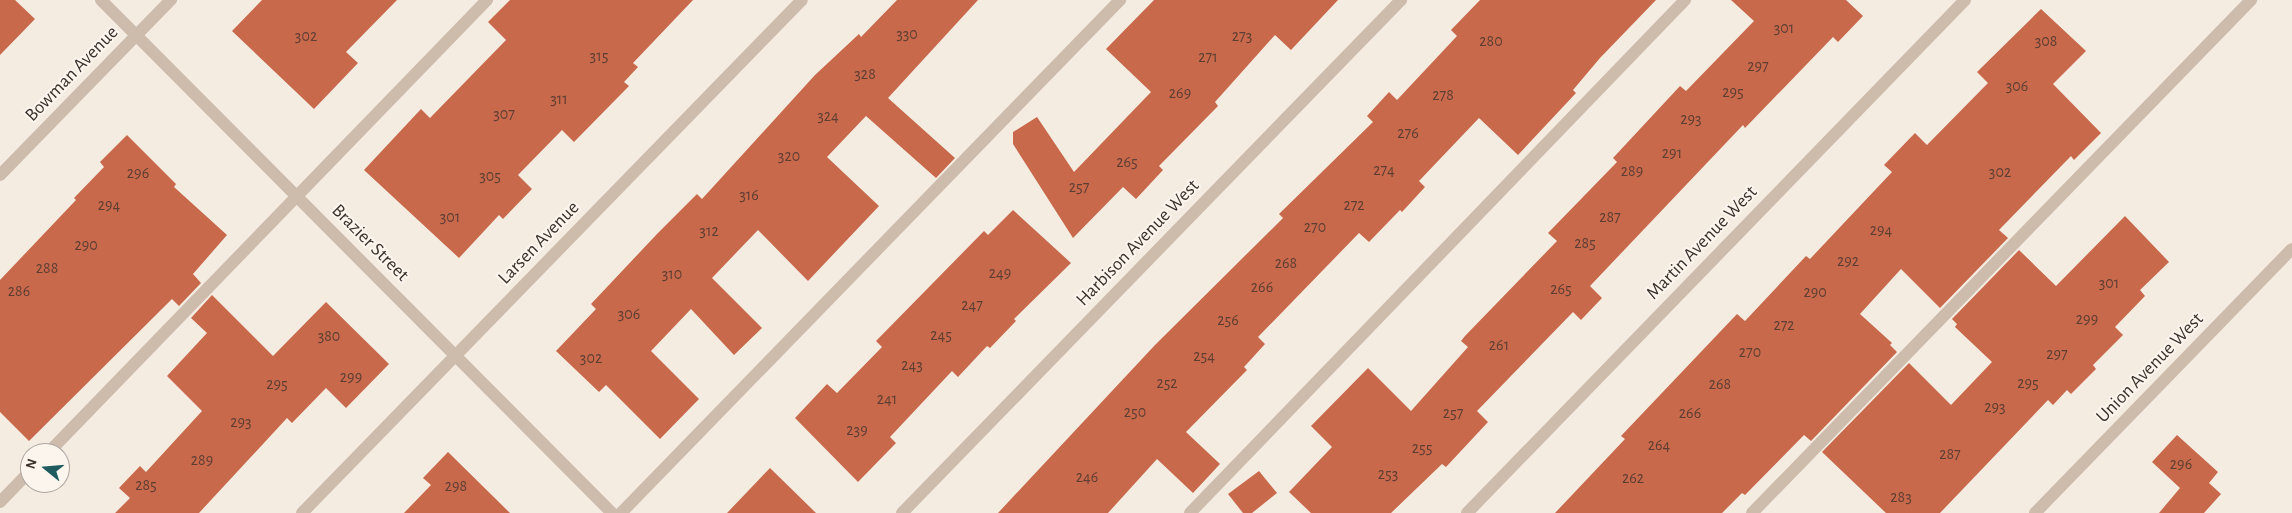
<!DOCTYPE html>
<style>
body{margin:0}
#map{position:relative;width:2292px;height:513px;overflow:hidden;background:#f4ebe1;font-family:"Alegreya Sans",sans-serif}
div>[style]{position:absolute}
[style*='--x']{left:calc(var(--x)*1px);top:calc(var(--y)*1px);width:calc(var(--w)*1px);rotate:calc(var(--a)*1deg)}
.building>*{inset:0;background:#c8694b}
.service>*{height:12px;margin:-6px;padding:0 6px;transform-origin:6px;border-radius:6px;background:#cdbbac}
.minor>*{height:12px;margin:-6px;padding:0 6px;transform-origin:6px;border-radius:6px;background:#cdbbac}
span{translate:-50% -50%;white-space:nowrap;text-align:center;line-height:1.15;-webkit-text-stroke:4px #fbf5ee;paint-order:stroke}
.number-label{font-size:16px;color:#5e3e33}
.number-label span{-webkit-text-stroke-width:0}
.street-label{font-size:19px;color:#3b302b}
.north{position:absolute;left:20px;top:443px;width:50px;height:50px;box-sizing:border-box;background:#fbf5ee;border:1px solid #aea6a0;border-radius:50%;rotate:287deg;font-size:14px;font-weight:700;line-height:20px;text-align:center;color:#3b302b}
.north::after{content:'';display:block;margin:auto;width:18px;height:22px;background:#1f5a5e;clip-path:polygon(50% 0,100% 100%,50% 72%,0 100%)}
</style>
<div id="map">
<div class="building">
<div style="clip-path:polygon(0 0,15px 0,35px 19px,0 55px)"></div>
<div style="clip-path:polygon(262px 0,397px 0,346px 52px,358px 63px,314px 109px,232px 31px)"></div>
<div style="clip-path:polygon(510px 0,693px 0,633px 63px,638px 67px,624px 82px,629px 86px,574px 142px,562px 130px,518px 175px,532px 189px,503px 219px,499px 215px,459px 258px,364px 170px,421px 109px,430px 118px,506px 40px,488px 22px)"></div>
<div style="clip-path:polygon(897px 0,978px 0,888px 98px,955px 158px,936px 178px,866px 116px,827px 157px,879px 206px,808px 281px,758px 230px,712px 278px,762px 328px,734px 355px,691px 309px,651px 351px,699px 399px,660px 439px,606px 385px,599px 392px,556px 351px,596px 309px,591px 304px,657px 234px,697px 194px,702px 199px,815px 75px,859px 34px,861px 37px)"></div>
<div style="clip-path:polygon(1154px 0,1338px 0,1291px 50px,1275px 35px,1215px 102px,1218px 106px,1159px 166px,1163px 170px,1136px 199px,1123px 187px,1073px 238px,1013px 144px,1013px 132px,1037px 117px,1074px 172px,1151px 92px,1106px 49px)"></div>
<div style="clip-path:polygon(1480px 0,1656px 0,1600px 58px,1573px 90px,1576px 93px,1518px 155px,1479px 118px,1419px 181px,1425px 187px,1402px 212px,1400px 210px,1369px 242px,1359px 233px,1258px 337px,1265px 344px,1244px 367px,1247px 370px,1186px 432px,1220px 464px,1193px 493px,1157px 459px,1108px 513px,998px 513px,1155px 345px,1283px 218px,1279px 214px,1373px 122px,1367px 116px,1389px 92px,1397px 100px,1457px 36px,1451px 30px)"></div>
<div style="clip-path:polygon(1731px 0,1846px 0,1863px 16px,1838px 42px,1833px 37px,1745px 128px,1743px 125px,1590px 286px,1602px 298px,1581px 320px,1573px 312px,1477px 411px,1488px 422px,1446px 467px,1442px 464px,1391px 513px,1311px 513px,1289px 492px,1332px 447px,1311px 426px,1368px 368px,1411px 411px,1468px 347px,1461px 341px,1465px 336px,1557px 241px,1548px 233px,1617px 162px,1613px 158px,1680px 86px,1686px 91px,1754px 21px)"></div>
<div style="clip-path:polygon(2041px 9px,2086px 51px,2053px 84px,2101px 133px,2074px 160px,2071px 156px,1999px 230px,2008px 238px,1940px 308px,1901px 269px,1860px 314px,1892px 343px,1890px 345px,1897px 352px,1811px 441px,1804px 435px,1745px 495px,1742px 493px,1722px 513px,1555px 513px,1625px 439px,1621px 436px,1737px 314px,1745px 321px,1806px 256px,1810px 259px,1892px 172px,1884px 165px,1915px 133px,1927px 145px,1988px 83px,1977px 72px)"></div>
<div style="clip-path:polygon(127px 135px,176px 184px,174px 187px,227px 235px,193px 274px,201px 283px,179px 306px,172px 299px,29px 441px,0 412px,0 280px,76px 200px,74px 198px,104px 167px,100px 162px)"></div>
<div style="clip-path:polygon(1013px 210px,1071px 263px,1014px 319px,1016px 321px,990px 348px,987px 346px,958px 377px,952px 371px,890px 437px,896px 443px,858px 482px,795px 418px,827px 384px,837px 393px,882px 347px,876px 341px,984px 231px,988px 235px)"></div>
<div style="clip-path:polygon(2125px 216px,2169px 262px,2140px 290px,2145px 296px,2115px 327px,2123px 335px,2093px 365px,2096px 369px,2071px 394px,2067px 390px,2053px 405px,2048px 400px,1940px 513px,1886px 513px,1822px 452px,1909px 363px,1951px 405px,1992px 362px,1955px 327px,1957px 324px,1952px 319px,2019px 250px,2056px 286px)"></div>
<div style="clip-path:polygon(212px 295px,273px 356px,326px 302px,389px 364px,346px 408px,326px 388px,292px 423px,287px 418px,199px 513px,115px 513px,130px 498px,119px 488px,140px 466px,146px 472px,202px 411px,167px 376px,207px 333px,191px 318px)"></div>
<div style="clip-path:polygon(2177px 435px,2218px 472px,2209px 483px,2221px 494px,2204px 513px,2159px 513px,2180px 488px,2152px 462px)"></div>
<div style="clip-path:polygon(448px 452px,510px 513px,404px 513px,431px 485px,423px 478px)"></div>
<div style="clip-path:polygon(770px 468px,816px 513px,727px 513px)"></div>
<div style="clip-path:polygon(1259px 471px,1277px 493px,1252px 513px,1243px 513px,1228px 494px)"></div>
</div>
<div class="service">
<div style="--x:48;--y:453;--w:631;--a:-45.9"></div>
<div style="--x:0;--y:502;--w:43;--a:-45.9"></div>
<div style="--x:621;--y:513;--w:716;--a:-45.79"></div>
<div style="--x:1190;--y:513;--w:713;--a:-46.02"></div>
<div style="--x:1752;--y:513;--w:716;--a:-45.79"></div>
</div>
<div class="minor">
<div style="--x:101;--y:0;--w:724;--a:45.11"></div>
<div style="--x:0;--y:175;--w:245;--a:-45.7"></div>
<div style="--x:302;--y:513;--w:716;--a:-45.74"></div>
<div style="--x:902;--y:513;--w:716;--a:-45.79"></div>
<div style="--x:1467;--y:513;--w:715;--a:-45.85"></div>
<div style="--x:2035;--y:513;--w:368;--a:-45.8"></div>
</div>
<div class="number-label">
<span style="left:1784px;top:28px">301</span>
<span style="left:907px;top:34px">330</span>
<span style="left:306px;top:36px">302</span>
<span style="left:1242px;top:36px">273</span>
<span style="left:1491px;top:41px">280</span>
<span style="left:2046px;top:41px">308</span>
<span style="left:599px;top:56px">315</span>
<span style="left:1208px;top:57px">271</span>
<span style="left:1758px;top:66px">297</span>
<span style="left:865px;top:74px">328</span>
<span style="left:2017px;top:86px">306</span>
<span style="left:1733px;top:92px">295</span>
<span style="left:1180px;top:93px">269</span>
<span style="left:1443px;top:95px">278</span>
<span style="left:559px;top:99px">311</span>
<span style="left:504px;top:114px">307</span>
<span style="left:828px;top:116px">324</span>
<span style="left:1691px;top:119px">293</span>
<span style="left:1408px;top:133px">276</span>
<span style="left:1672px;top:153px">291</span>
<span style="left:789px;top:156px">320</span>
<span style="left:1127px;top:162px">265</span>
<span style="left:1384px;top:170px">274</span>
<span style="left:1632px;top:171px">289</span>
<span style="left:2000px;top:172px">302</span>
<span style="left:138px;top:173px">296</span>
<span style="left:490px;top:176px">305</span>
<span style="left:1079px;top:187px">257</span>
<span style="left:749px;top:195px">316</span>
<span style="left:109px;top:205px">294</span>
<span style="left:1354px;top:205px">272</span>
<span style="left:450px;top:217px">301</span>
<span style="left:1610px;top:217px">287</span>
<span style="left:1315px;top:227px">270</span>
<span style="left:1881px;top:230px">294</span>
<span style="left:709px;top:231px">312</span>
<span style="left:1585px;top:243px">285</span>
<span style="left:86px;top:245px">290</span>
<span style="left:1848px;top:261px">292</span>
<span style="left:1286px;top:263px">268</span>
<span style="left:47px;top:268px">288</span>
<span style="left:1000px;top:273px">249</span>
<span style="left:672px;top:274px">310</span>
<span style="left:2109px;top:283px">301</span>
<span style="left:1262px;top:287px">266</span>
<span style="left:1561px;top:289px">265</span>
<span style="left:19px;top:291px">286</span>
<span style="left:1815px;top:292px">290</span>
<span style="left:972px;top:305px">247</span>
<span style="left:629px;top:314px">306</span>
<span style="left:2087px;top:319px">299</span>
<span style="left:1228px;top:320px">256</span>
<span style="left:1784px;top:325px">272</span>
<span style="left:941px;top:335px">245</span>
<span style="left:329px;top:336px">380</span>
<span style="left:1499px;top:345px">261</span>
<span style="left:1750px;top:352px">270</span>
<span style="left:2057px;top:354px">297</span>
<span style="left:1204px;top:356px">254</span>
<span style="left:591px;top:358px">302</span>
<span style="left:912px;top:365px">243</span>
<span style="left:351px;top:377px">299</span>
<span style="left:1167px;top:383px">252</span>
<span style="left:2028px;top:383px">295</span>
<span style="left:277px;top:384px">295</span>
<span style="left:1720px;top:384px">268</span>
<span style="left:887px;top:399px">241</span>
<span style="left:1995px;top:407px">293</span>
<span style="left:1135px;top:412px">250</span>
<span style="left:1453px;top:413px">257</span>
<span style="left:1690px;top:413px">266</span>
<span style="left:241px;top:422px">293</span>
<span style="left:857px;top:430px">239</span>
<span style="left:1659px;top:445px">264</span>
<span style="left:1422px;top:448px">255</span>
<span style="left:1950px;top:454px">287</span>
<span style="left:202px;top:460px">289</span>
<span style="left:2181px;top:464px">296</span>
<span style="left:1388px;top:474px">253</span>
<span style="left:1087px;top:477px">246</span>
<span style="left:1633px;top:478px">262</span>
<span style="left:146px;top:485px">285</span>
<span style="left:456px;top:486px">298</span>
<span style="left:1901px;top:497px">283</span>
</div>
<div class="street-label">
<span style="left:72px;top:74px;rotate:-46deg">Bowman Avenue</span>
<span style="left:370px;top:243px;rotate:45deg">Brazier Street</span>
<span style="left:539px;top:243px;rotate:-46deg">Larsen Avenue</span>
<span style="left:1138px;top:243px;rotate:-46deg">Harbison Avenue West</span>
<span style="left:1702px;top:243px;rotate:-46deg">Martin Avenue West</span>
<span style="left:2150px;top:368px;rotate:-46deg">Union Avenue West</span>
</div>
<div class="north">N</div>
</div>
